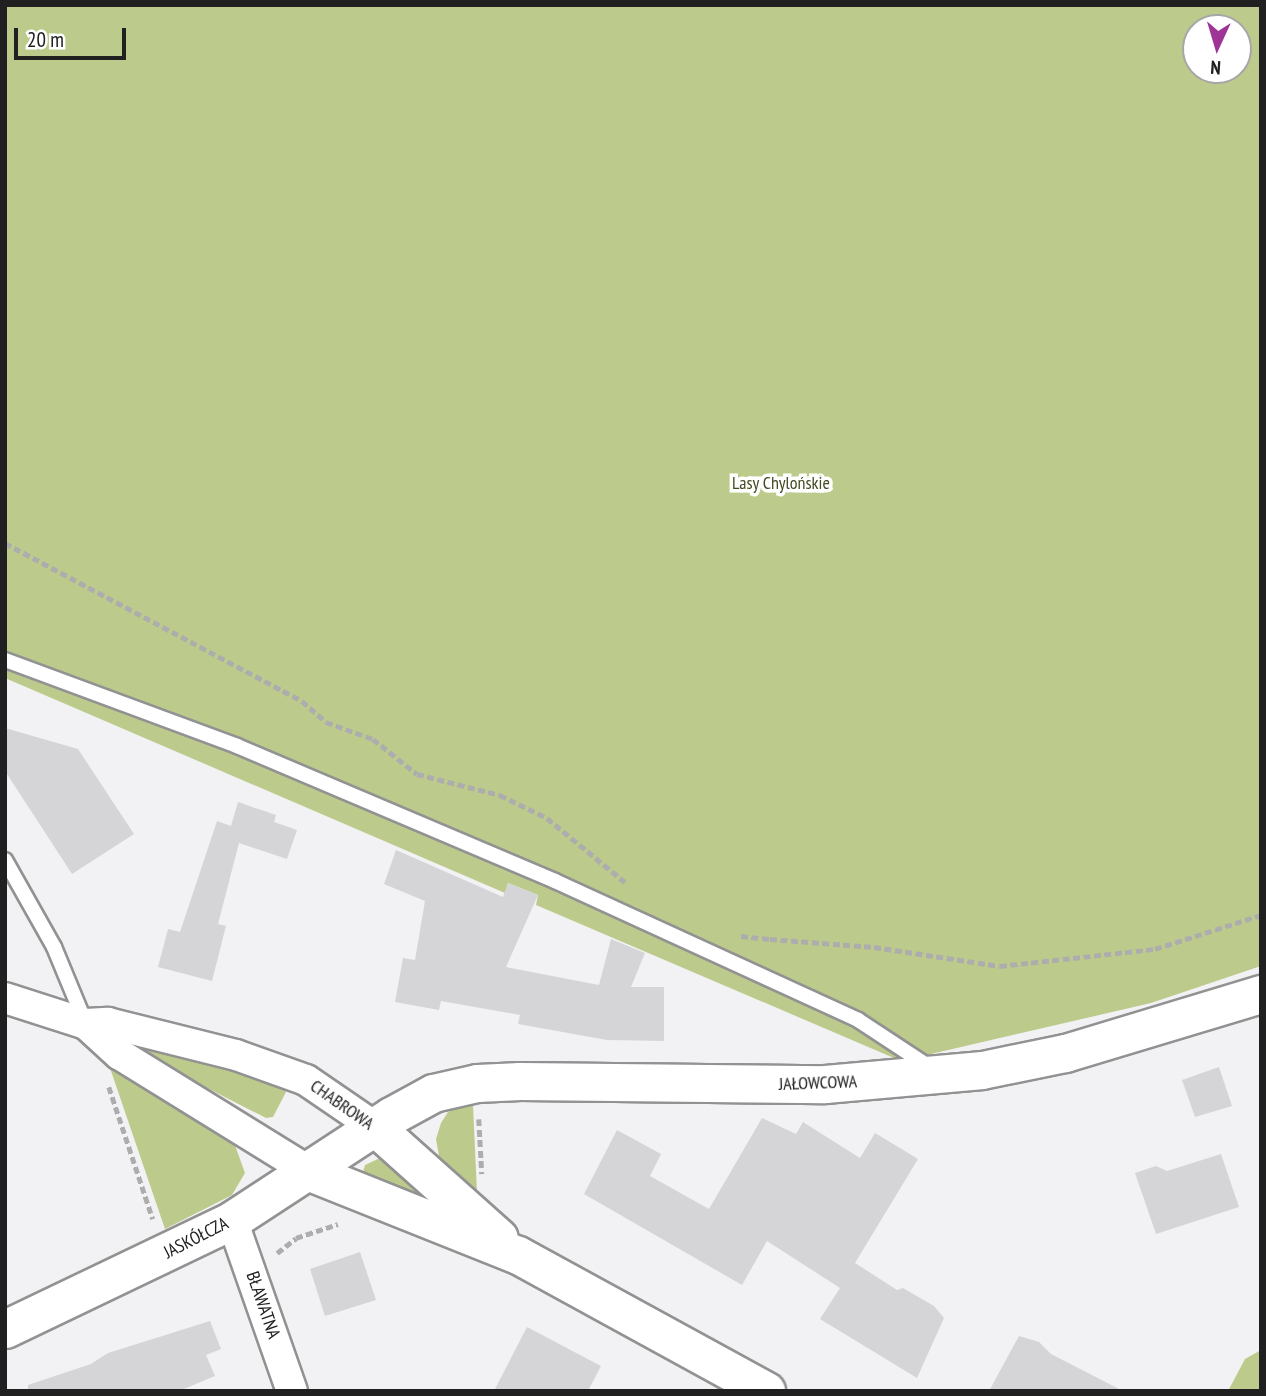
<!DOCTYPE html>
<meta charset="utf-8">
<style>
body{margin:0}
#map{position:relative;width:1266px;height:1396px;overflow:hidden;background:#f2f2f4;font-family:"PT Sans Narrow",sans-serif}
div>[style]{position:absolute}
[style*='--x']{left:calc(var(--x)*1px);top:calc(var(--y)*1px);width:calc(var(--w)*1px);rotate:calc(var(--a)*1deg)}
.green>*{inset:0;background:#bccb8b}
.building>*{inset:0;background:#d5d5d7}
.path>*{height:4.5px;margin-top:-2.25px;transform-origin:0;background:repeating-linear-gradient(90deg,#adadae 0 7px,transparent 0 10.5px)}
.roads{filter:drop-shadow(2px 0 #929293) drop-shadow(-2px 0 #929293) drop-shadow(0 2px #929293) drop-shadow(0 -2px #929293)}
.service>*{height:14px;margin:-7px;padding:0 7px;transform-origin:7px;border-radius:7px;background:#fff}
.minor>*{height:30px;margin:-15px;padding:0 15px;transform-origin:15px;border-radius:15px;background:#fff}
.tertiary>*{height:37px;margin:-18.5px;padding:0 18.5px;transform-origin:18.5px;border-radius:18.5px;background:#fff}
span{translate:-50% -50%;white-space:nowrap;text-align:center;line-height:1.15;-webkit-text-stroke:7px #fff;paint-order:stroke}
.park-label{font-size:18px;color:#424a21}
.street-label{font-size:18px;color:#202021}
.frame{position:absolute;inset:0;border:7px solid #202021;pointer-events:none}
.north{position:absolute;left:1182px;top:14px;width:70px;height:70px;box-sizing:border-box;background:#fff;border:2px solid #a6a6a6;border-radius:50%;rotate:184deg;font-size:19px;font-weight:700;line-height:28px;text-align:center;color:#202021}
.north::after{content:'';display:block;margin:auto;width:24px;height:32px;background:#9e3495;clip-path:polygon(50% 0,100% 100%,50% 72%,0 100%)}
.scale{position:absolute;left:14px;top:28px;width:112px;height:32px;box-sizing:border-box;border:4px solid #202021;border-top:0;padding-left:9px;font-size:21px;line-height:24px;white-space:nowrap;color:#202021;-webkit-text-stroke:5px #fff;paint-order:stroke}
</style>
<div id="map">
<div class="green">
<div style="clip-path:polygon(evenodd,5px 5px,1261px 5px,1261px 966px,1151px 1003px,901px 1061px,536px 905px,538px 895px,508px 883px,505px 893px,5px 678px,5px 5px,1196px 28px,1238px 28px,1238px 70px,1196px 70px,1196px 28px)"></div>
<div style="clip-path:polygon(137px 1046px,276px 1081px,286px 1092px,273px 1117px,266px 1118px,135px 1051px)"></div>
<div style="clip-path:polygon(110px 1068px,232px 1137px,245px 1173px,232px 1195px,165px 1229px)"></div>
<div style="clip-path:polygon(462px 1105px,473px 1105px,477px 1193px,439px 1156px,436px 1139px,441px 1123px,448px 1112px)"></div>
<div style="clip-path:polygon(380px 1158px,396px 1167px,451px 1218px,363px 1172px,365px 1165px)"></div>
<div style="clip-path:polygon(1261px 1350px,1261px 1391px,1228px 1391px,1245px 1359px)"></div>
</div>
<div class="building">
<div style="clip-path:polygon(5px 728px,78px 749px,134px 834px,72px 874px,5px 771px)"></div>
<div style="clip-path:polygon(238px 802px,276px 815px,274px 822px,297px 830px,287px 859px,239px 843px,218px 924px,226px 926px,212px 981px,158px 967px,168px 929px,180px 932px,217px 821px,231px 826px)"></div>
<div style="clip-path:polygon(396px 850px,503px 897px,508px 883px,538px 895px,506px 967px,599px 985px,611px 939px,645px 953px,631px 987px,664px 987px,664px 1041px,607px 1040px,518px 1024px,520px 1015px,441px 1001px,439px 1010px,395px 1002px,403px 958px,415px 960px,425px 901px,384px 884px)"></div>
<div style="clip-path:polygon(1219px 1067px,1232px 1106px,1195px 1117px,1182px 1080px)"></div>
<div style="clip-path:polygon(762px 1118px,796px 1134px,803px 1122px,860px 1158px,875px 1133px,918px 1159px,855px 1263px,897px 1290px,903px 1288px,934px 1306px,944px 1318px,917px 1378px,820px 1319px,840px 1288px,767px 1241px,742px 1285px,584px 1194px,617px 1130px,661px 1154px,650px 1176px,709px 1209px)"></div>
<div style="clip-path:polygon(1221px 1154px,1239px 1207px,1156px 1234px,1135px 1173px,1156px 1166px,1167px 1171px)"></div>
<div style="clip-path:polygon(360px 1252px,376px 1300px,325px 1316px,310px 1269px)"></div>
<div style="clip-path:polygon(210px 1321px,221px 1349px,206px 1355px,215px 1376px,179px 1391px,28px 1391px,28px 1385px,91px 1364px,108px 1353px)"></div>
<div style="clip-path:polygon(527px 1327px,601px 1366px,588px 1391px,494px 1391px)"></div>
<div style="clip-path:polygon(1019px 1336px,1039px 1342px,1051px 1354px,1123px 1391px,989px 1391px)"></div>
</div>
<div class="path">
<div style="--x:5;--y:543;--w:336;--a:28"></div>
<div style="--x:302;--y:701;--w:32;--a:41"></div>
<div style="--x:326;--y:722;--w:50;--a:19.9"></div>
<div style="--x:373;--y:739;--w:56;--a:38.5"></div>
<div style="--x:417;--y:774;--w:86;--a:14.2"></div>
<div style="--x:500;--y:795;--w:52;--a:26.1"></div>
<div style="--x:547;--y:818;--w:101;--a:39.4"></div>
<div style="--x:741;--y:936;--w:30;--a:6"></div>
<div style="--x:770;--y:939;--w:104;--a:4.4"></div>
<div style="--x:874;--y:947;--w:127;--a:8.6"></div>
<div style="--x:1000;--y:966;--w:156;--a:-6.3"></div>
<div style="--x:1155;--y:949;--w:111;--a:-17.8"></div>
<div style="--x:109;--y:1087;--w:139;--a:71.6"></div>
<div style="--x:479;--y:1119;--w:55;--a:86.9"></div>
<div style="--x:277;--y:1253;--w:24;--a:-38"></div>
<div style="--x:296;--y:1238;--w:44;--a:-18.4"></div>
</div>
<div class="roads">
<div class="service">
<div style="--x:5;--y:660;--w:247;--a:20.3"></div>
<div style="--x:237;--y:746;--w:345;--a:23"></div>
<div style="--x:555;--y:881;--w:333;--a:24.6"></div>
<div style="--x:858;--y:1020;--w:87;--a:33.3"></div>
<div style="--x:5;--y:860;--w:100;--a:60.6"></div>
<div style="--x:54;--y:947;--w:81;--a:67.5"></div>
</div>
<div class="minor">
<div style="--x:5;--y:998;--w:85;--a:17.8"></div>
<div style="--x:86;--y:1024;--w:22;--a:-3"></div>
<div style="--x:108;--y:1023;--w:132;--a:14"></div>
<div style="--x:236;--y:1055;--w:74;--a:19.7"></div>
<div style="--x:306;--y:1080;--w:83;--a:34.3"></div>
<div style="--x:86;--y:1024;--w:45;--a:42.3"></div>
<div style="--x:119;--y:1054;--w:225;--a:31.7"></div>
<div style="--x:232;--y:1220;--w:181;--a:70.7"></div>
</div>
<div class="tertiary">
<div style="--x:375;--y:1127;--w:166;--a:41.8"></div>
<div style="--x:310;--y:1172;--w:224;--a:21.8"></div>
<div style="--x:518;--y:1255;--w:283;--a:28.7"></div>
<div style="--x:5;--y:1329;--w:252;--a:-25.6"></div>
<div style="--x:232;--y:1220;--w:190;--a:-33.2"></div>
<div style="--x:391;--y:1116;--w:48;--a:-28.7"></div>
<div style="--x:433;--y:1093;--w:45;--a:-12.8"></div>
<div style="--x:477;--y:1083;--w:43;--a:-2.7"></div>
<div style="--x:520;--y:1081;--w:305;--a:0.6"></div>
<div style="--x:825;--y:1084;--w:158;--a:-5.1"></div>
<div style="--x:982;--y:1070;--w:85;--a:-11.6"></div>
<div style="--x:1065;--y:1053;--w:205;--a:-16.8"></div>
</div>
</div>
<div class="park-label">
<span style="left:781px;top:483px">Lasy Chylońskie</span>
</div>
<div class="street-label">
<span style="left:818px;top:1083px;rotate:-2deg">JAŁOWCOWA</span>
<span style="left:342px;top:1105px;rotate:35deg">CHABROWA</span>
<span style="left:196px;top:1238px;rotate:-27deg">JASKÓŁCZA</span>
<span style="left:263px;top:1305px;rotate:71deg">BŁAWATNA</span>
</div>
<div class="frame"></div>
<div class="north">N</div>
<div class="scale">20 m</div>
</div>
